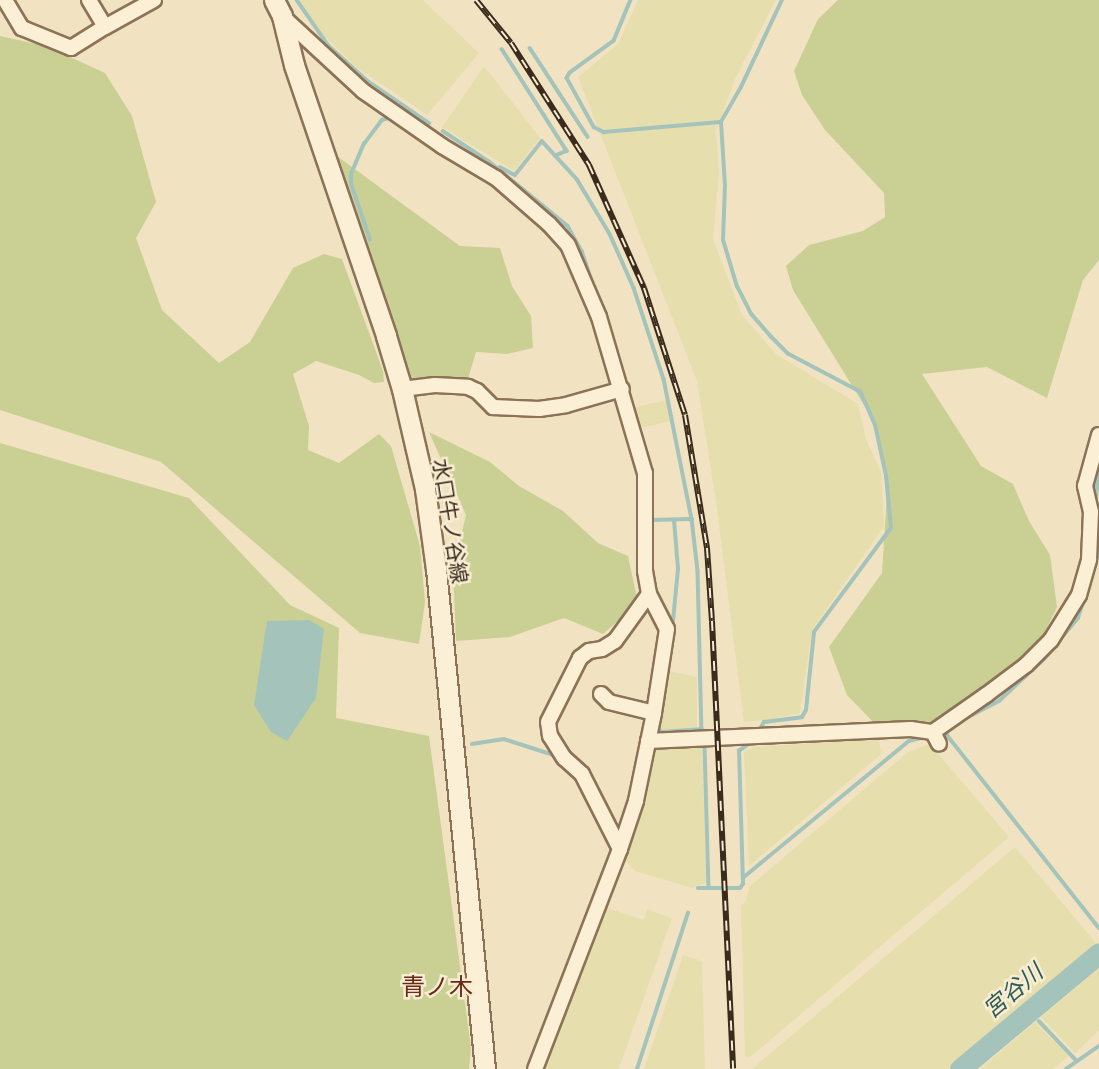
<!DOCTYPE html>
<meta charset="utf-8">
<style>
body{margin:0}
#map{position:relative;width:1099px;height:1069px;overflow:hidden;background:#f1e3c1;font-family:Lora,"Noto Sans JP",serif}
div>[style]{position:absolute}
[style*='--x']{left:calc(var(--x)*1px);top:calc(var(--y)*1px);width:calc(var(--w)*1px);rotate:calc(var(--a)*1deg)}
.farmland>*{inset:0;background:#e7deae}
.green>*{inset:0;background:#cad094}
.water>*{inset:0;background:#a4c3ba}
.stream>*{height:3.5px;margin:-1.75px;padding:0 1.75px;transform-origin:1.75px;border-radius:1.75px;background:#a4c3ba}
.river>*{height:21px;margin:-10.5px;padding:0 10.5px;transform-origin:10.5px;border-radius:10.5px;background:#a4c3ba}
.roads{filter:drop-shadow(2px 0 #8c7357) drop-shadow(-2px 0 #8c7357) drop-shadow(0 2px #8c7357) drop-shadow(0 -2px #8c7357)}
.street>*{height:14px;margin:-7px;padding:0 7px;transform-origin:7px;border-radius:7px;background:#fbf0d5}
.secondary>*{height:19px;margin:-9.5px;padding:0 9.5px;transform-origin:9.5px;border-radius:9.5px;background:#fbf0d5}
.rail>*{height:6px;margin-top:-3px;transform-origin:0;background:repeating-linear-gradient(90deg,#f8edd2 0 10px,#3b2b1d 0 20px);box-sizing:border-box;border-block:2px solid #3b2b1d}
span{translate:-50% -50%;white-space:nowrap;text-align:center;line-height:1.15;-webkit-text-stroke:5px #f8edd2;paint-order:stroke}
.street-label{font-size:21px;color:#3b2b1d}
.water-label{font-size:23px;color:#2b5c58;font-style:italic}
.quarter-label{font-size:24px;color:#6b2919}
</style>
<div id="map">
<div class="farmland">
<div style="clip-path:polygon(299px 0,423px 0,479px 53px,427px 115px,356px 67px,321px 33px)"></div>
<div style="clip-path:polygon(638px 0,776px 0,736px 77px,716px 131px,719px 174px,713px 239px,742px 315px,776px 354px,858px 404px,866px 439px,881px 472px,884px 526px,812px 630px,800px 713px,767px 720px,744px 722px,716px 502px,697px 381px,578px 77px,618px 44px)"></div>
<div style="clip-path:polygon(484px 66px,540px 138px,514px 171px,442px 127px)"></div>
<div style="clip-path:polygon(667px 400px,672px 421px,640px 428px,633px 408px)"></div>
<div style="clip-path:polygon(670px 671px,697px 677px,697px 727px,662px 730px,658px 725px)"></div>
<div style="clip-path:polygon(879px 739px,881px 754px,749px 866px,744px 752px,754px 747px)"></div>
<div style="clip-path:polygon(702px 744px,706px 883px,692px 888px,635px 871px,624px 859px,634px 832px,655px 747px)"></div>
<div style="clip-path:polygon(930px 744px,1009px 837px,749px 1058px,745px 1056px,741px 906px,746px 900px,750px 886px,908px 752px)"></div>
<div style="clip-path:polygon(1015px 847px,1097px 944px,948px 1069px,752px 1069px)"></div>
<div style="clip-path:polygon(604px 907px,644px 920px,647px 909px,672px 918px,619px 1069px,542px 1069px)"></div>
<div style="clip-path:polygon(683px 955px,702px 961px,705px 1069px,644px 1069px)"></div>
<div style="clip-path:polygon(1099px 968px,1099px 1030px,1075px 1053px,1041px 1017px)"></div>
<div style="clip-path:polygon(1035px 1022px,1069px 1056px,1053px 1069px,980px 1069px)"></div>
</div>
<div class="green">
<div style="clip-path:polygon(838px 0,1099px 0,1099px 260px,1083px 280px,1047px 398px,987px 367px,922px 374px,981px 466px,1013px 484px,1029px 521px,1050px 555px,1057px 607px,1036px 651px,979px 694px,932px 723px,880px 729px,847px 695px,829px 647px,882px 573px,888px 477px,872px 418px,793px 290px,786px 266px,809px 245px,863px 231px,885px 217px,884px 193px,825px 130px,802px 95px,794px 71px,818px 19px)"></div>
<div style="clip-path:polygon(0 36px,46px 46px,105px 73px,132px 116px,156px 202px,136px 238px,162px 310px,219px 363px,250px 342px,293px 268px,324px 254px,342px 259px,383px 371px,384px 382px,374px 383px,359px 375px,316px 361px,293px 374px,309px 426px,308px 450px,339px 463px,379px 434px,391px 446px,420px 546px,425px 602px,419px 644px,360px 633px,161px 462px,0 410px)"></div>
<div style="clip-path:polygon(337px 156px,460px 246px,500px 248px,512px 286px,531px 316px,533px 348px,507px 354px,476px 352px,467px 382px,408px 385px)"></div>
<div style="clip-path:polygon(429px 432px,490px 462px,519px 486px,563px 511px,598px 543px,628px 556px,638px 603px,603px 634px,564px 618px,510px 637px,456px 641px,453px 570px,466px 515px)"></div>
<div style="clip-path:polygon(0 443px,189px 498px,290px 605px,339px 628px,336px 718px,429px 736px,471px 1048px,469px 1069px,0 1069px)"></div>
</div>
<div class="water">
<div style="clip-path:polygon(309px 620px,324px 629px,316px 698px,287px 741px,271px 732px,254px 705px,267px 621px)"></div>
</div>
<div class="stream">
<div style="--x:297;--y:0;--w:56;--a:55.2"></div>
<div style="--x:329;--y:46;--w:54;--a:42"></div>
<div style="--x:369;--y:82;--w:73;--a:34.3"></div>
<div style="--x:631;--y:0;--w:44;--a:112.5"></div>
<div style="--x:614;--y:41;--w:54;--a:144"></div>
<div style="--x:570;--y:73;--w:6;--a:121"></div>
<div style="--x:567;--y:78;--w:56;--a:61.1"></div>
<div style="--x:594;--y:127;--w:11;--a:27"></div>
<div style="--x:604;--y:132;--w:116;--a:-4.9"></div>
<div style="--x:530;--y:48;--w:106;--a:56.9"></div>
<div style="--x:502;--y:49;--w:121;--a:57.5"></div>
<div style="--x:567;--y:151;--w:12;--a:156"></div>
<div style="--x:443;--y:131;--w:56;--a:33.4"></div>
<div style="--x:490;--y:162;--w:101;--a:39.4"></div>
<div style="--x:568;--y:226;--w:29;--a:61"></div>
<div style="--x:582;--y:251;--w:51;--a:71.6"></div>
<div style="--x:500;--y:167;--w:17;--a:28"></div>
<div style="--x:515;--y:175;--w:43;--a:-51.5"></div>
<div style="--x:542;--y:141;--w:52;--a:47.4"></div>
<div style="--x:577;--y:179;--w:64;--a:59"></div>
<div style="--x:610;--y:234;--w:59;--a:66"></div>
<div style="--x:634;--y:288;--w:96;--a:71.8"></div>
<div style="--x:664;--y:379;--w:143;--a:78.7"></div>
<div style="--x:370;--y:240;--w:59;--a:-108.7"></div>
<div style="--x:351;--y:184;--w:10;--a:-90"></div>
<div style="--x:351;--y:174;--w:33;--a:-67"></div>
<div style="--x:364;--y:144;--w:30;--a:-53"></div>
<div style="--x:382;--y:120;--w:7;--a:-16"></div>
<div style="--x:389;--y:118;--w:9;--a:32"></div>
<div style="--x:650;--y:520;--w:42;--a:-1.4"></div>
<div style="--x:692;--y:519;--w:52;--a:83.4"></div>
<div style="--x:698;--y:571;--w:159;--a:88.6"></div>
<div style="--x:673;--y:621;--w:52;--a:-84.5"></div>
<div style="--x:678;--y:569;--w:49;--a:-94.7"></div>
<div style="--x:656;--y:726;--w:8;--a:45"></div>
<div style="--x:662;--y:732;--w:40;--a:-4.3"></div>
<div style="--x:949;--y:727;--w:56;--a:-27.5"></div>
<div style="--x:999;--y:701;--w:62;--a:-43"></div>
<div style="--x:1044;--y:659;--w:53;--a:-50.3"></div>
<div style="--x:1078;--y:618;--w:67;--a:-72.6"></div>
<div style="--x:1098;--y:554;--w:57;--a:-92"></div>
<div style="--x:1096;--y:497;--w:33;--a:-85"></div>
<div style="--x:946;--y:729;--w:7;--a:74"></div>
<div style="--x:948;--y:736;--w:244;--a:51.8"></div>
<div style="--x:759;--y:731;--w:10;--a:-61"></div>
<div style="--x:764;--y:722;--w:38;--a:-7"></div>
<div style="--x:802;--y:717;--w:8;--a:-60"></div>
<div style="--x:806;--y:710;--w:78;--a:-84.1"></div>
<div style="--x:814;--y:632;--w:129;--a:-53.5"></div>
<div style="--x:891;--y:528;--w:52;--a:-95.5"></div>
<div style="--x:886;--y:476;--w:52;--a:-102.2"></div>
<div style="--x:875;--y:425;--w:36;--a:-114"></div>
<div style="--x:860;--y:392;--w:81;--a:-152.2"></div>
<div style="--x:788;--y:354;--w:24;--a:-135"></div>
<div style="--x:771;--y:337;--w:30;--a:-131"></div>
<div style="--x:751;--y:314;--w:30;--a:-117"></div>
<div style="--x:737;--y:287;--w:49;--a:-106.6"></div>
<div style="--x:723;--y:240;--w:54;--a:-87.9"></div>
<div style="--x:725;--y:186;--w:64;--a:-93.6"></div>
<div style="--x:721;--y:122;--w:40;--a:-60.3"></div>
<div style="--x:741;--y:87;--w:96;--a:-64.8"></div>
<div style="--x:472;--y:744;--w:32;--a:-9"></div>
<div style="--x:504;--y:739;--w:56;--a:17.8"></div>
<div style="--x:705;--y:746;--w:142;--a:88.4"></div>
<div style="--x:744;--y:877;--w:214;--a:-39.5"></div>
<div style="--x:909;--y:741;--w:16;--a:-15"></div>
<div style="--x:698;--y:888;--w:42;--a:0"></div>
<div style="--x:740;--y:888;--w:5;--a:-53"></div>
<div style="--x:743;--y:884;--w:133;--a:-91.7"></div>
<div style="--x:739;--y:751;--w:17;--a:-36"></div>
<div style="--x:1039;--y:1021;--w:55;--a:46.5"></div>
<div style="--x:637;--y:1069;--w:164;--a:-71.9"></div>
<div style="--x:1066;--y:1069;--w:40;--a:-34.9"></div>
</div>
<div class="river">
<div style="--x:960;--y:1069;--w:181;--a:-39.8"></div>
</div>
<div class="roads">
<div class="street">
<div style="--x:5;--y:0;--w:33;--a:59"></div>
<div style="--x:22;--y:28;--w:53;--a:22.2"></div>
<div style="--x:71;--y:48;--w:40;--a:-32"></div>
<div style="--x:89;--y:0;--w:31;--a:59"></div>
<div style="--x:105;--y:27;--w:56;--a:-28.9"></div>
<div style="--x:282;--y:16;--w:110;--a:42.8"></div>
<div style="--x:363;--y:91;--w:96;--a:34.8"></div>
<div style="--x:442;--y:146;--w:63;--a:30.7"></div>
<div style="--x:496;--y:178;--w:70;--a:41"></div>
<div style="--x:549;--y:224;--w:28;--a:48"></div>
<div style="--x:568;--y:245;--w:78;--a:66.7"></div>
<div style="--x:599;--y:317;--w:163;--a:73.6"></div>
<div style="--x:645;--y:473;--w:98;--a:90"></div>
<div style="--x:645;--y:571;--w:23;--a:80"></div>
<div style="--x:649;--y:594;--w:39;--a:63"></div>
<div style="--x:667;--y:629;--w:85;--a:98.8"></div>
<div style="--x:654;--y:713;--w:90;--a:101.6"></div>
<div style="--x:636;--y:801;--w:51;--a:108.4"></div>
<div style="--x:620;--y:849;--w:236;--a:111.1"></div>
<div style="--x:402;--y:389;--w:33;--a:-7"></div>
<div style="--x:435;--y:385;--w:33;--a:3"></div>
<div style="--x:468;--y:387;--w:10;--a:24"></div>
<div style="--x:477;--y:391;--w:23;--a:45"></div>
<div style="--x:493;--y:407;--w:46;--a:2.5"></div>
<div style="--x:539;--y:409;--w:27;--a:-8"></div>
<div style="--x:566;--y:405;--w:58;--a:-15.9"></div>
<div style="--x:601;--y:694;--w:11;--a:45"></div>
<div style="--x:609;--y:702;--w:46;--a:13.7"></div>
<div style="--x:933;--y:732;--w:13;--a:63"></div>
<div style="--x:648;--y:741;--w:263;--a:-2.6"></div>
<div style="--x:911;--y:729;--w:22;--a:8"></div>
<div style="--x:933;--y:732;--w:65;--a:-34.9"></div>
<div style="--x:986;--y:695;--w:50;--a:-36.9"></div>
<div style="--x:1026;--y:665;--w:35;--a:-45"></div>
<div style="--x:1051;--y:640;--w:53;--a:-58.1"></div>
<div style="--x:1079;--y:595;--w:37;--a:-74"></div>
<div style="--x:1089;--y:559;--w:47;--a:-87.6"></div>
<div style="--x:1091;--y:512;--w:27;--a:-103"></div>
<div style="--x:1085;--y:486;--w:53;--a:-74.6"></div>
<div style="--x:620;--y:849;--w:84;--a:-116.9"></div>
<div style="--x:582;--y:774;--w:24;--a:-138"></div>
<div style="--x:564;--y:758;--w:26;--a:-122"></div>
<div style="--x:550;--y:736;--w:14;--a:-98"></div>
<div style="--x:548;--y:722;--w:72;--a:-63.4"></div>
<div style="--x:580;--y:658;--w:11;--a:-38"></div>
<div style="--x:589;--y:651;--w:13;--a:-9"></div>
<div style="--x:602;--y:649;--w:15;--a:-32"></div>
<div style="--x:615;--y:641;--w:58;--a:-54.1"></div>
</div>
<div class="secondary">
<div style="--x:274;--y:0;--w:18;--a:63"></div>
<div style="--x:282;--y:16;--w:50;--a:76.2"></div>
<div style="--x:294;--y:65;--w:286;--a:71.2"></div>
<div style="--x:386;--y:336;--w:55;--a:73.2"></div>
<div style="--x:402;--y:389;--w:103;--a:77"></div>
<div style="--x:425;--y:489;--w:81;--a:82.2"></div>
<div style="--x:436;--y:569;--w:502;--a:84.4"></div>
</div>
</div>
<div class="rail">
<div style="--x:476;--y:0;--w:55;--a:50.9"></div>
<div style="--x:511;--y:43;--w:145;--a:57.4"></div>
<div style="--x:589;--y:165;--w:135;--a:65.9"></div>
<div style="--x:644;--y:288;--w:133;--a:72.1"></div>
<div style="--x:685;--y:415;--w:135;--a:80.6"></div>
<div style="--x:707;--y:548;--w:73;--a:86.1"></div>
<div style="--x:712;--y:621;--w:448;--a:87.3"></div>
</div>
<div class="street-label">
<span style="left:450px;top:521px;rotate:81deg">水口牛ノ谷線</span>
</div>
<div class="water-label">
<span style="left:1013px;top:991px;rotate:-40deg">宮谷川</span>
</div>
<div class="quarter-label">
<span style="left:437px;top:987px">青ノ木</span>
</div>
</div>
